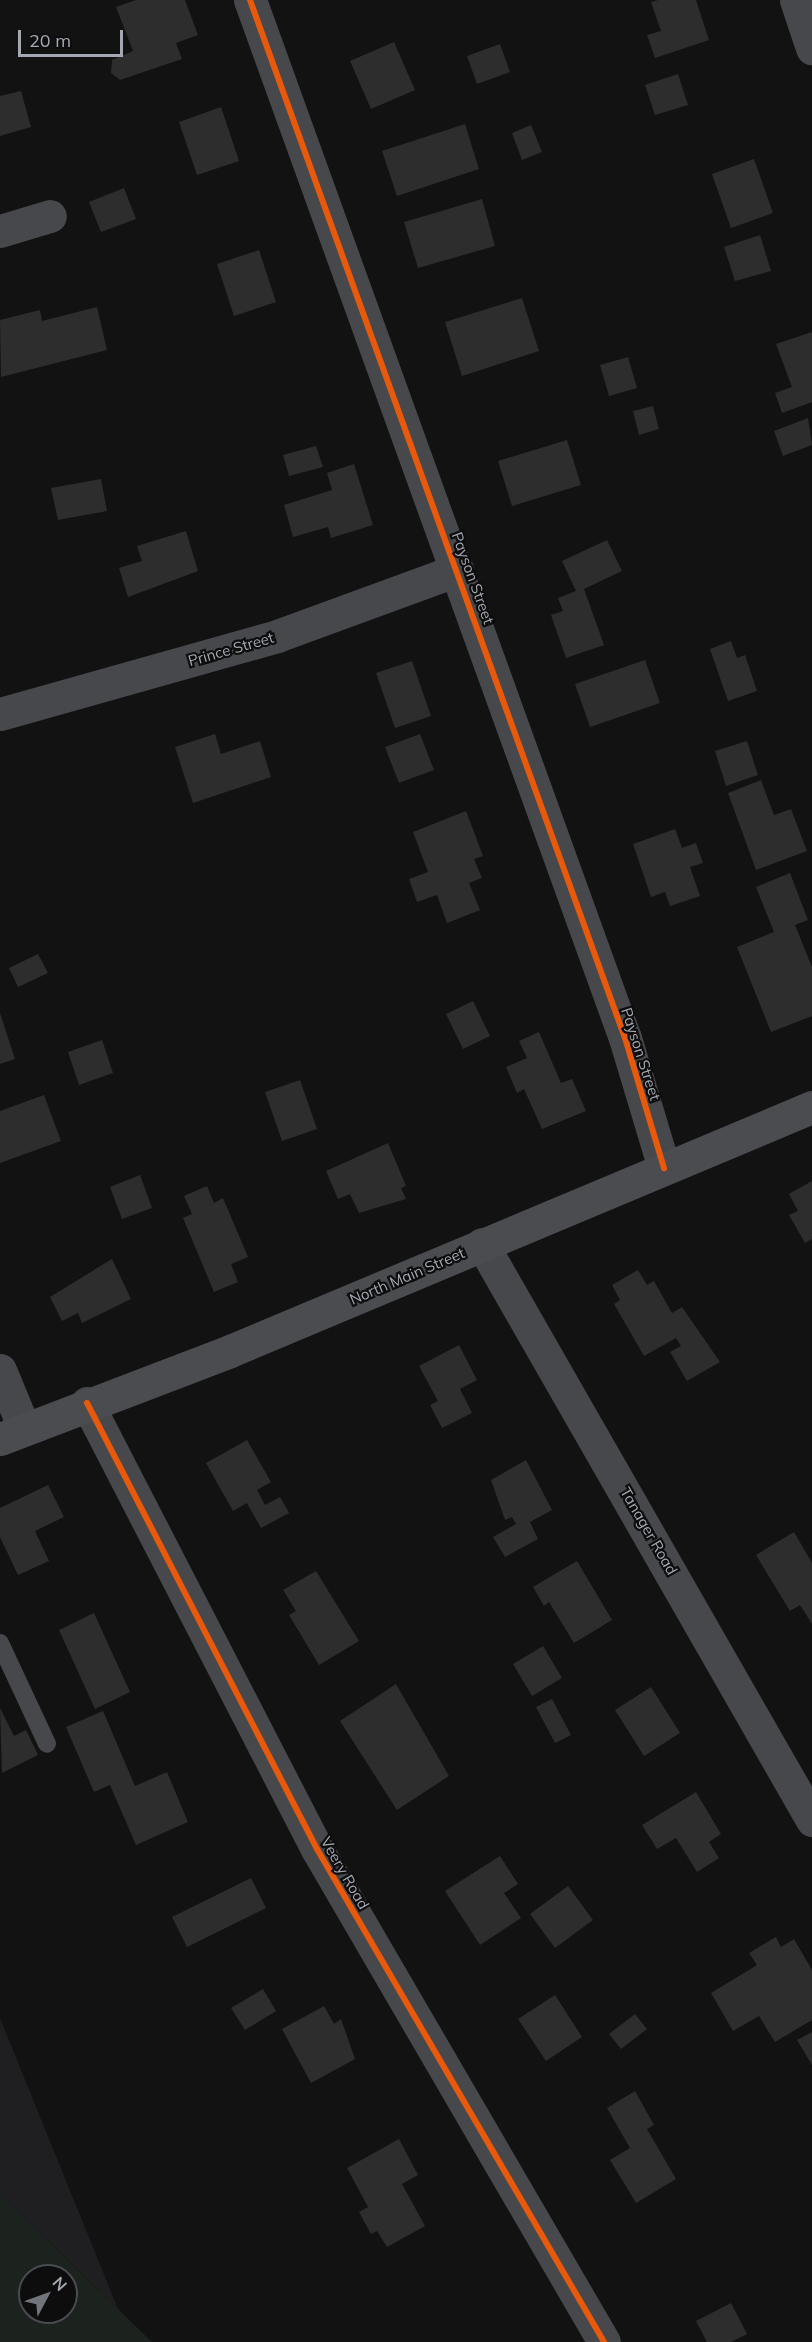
<!DOCTYPE html>
<style>
body{margin:0}
#map{position:relative;width:812px;height:2342px;overflow:hidden;background:#121213;font-family:Mulish,sans-serif}
div>[style]{position:absolute}
[style*='--x']{left:calc(var(--x)*1px);top:calc(var(--y)*1px);width:calc(var(--w)*1px);rotate:calc(var(--a)*1deg)}
.built>*{inset:0;background:#1f1f21}
.green>*{inset:0;background:#1c221d}
.building>*{inset:0;background:#2d2d2e}
.lane>*{height:18px;margin:-9px;padding:0 9px;transform-origin:9px;border-radius:9px;background:#47484b}
.street>*{height:33px;margin:-16.5px;padding:0 16.5px;transform-origin:16.5px;border-radius:16.5px;background:#47484b}
.secondary>*{height:33px;margin:-16.5px;padding:0 16.5px;transform-origin:16.5px;border-radius:16.5px;background:#4b4c4f}
.cycleway>*{height:6px;margin:-3px;padding:0 3px;transform-origin:3px;border-radius:3px;background:#e8590c}
span{translate:-50% -50%;white-space:nowrap;text-align:center;line-height:1.15;-webkit-text-stroke:4.5px #0d0d0e;paint-order:stroke}
.street-label{font-size:15px;color:#a4a8b2}
.north{position:absolute;left:18px;top:2264px;width:60px;height:60px;box-sizing:border-box;background:#0d0d0e;border:2px solid #494b50;border-radius:50%;rotate:49deg;font-size:16px;font-weight:700;line-height:24px;text-align:center;color:#a4a8b2}
.north::after{content:'';display:block;margin:auto;width:21px;height:27px;background:#71747a;clip-path:polygon(50% 0,100% 100%,50% 72%,0 100%)}
.scale{position:absolute;left:18px;top:30px;width:105px;height:27px;box-sizing:border-box;border:3px solid #a4a8b2;border-top:0;padding-left:8px;font-size:18px;line-height:21px;white-space:nowrap;color:#a4a8b2;-webkit-text-stroke:4px #0d0d0e;paint-order:stroke}
</style>
<div id="map">
<div class="built">
<div style="clip-path:polygon(0 2018px,118px 2309px,0 2194px)"></div>
</div>
<div class="green">
<div style="clip-path:polygon(evenodd,0 2194px,118px 2309px,152px 2342px,0 2342px,0 2194px,30px 2276px,66px 2276px,66px 2312px,30px 2312px,30px 2276px)"></div>
</div>
<div class="building">
<div style="clip-path:polygon(136px 0,185px 0,198px 35px,176px 43px,182px 59px,120px 80px,111px 73px,112px 60px,133px 51px,116px 7px)"></div>
<div style="clip-path:polygon(658px 0,696px 0,709px 40px,655px 58px,647px 35px,661px 31px,651px 2px)"></div>
<div style="clip-path:polygon(394px 42px,415px 90px,371px 109px,350px 61px)"></div>
<div style="clip-path:polygon(500px 44px,510px 72px,477px 84px,467px 56px)"></div>
<div style="clip-path:polygon(678px 74px,688px 105px,655px 115px,645px 85px)"></div>
<div style="clip-path:polygon(21px 91px,31px 127px,0 136px,0 96px)"></div>
<div style="clip-path:polygon(221px 107px,239px 161px,197px 175px,179px 122px)"></div>
<div style="clip-path:polygon(465px 124px,479px 169px,397px 196px,382px 151px)"></div>
<div style="clip-path:polygon(531px 125px,542px 152px,522px 160px,512px 133px)"></div>
<div style="clip-path:polygon(754px 159px,773px 213px,731px 228px,712px 174px)"></div>
<div style="clip-path:polygon(124px 188px,136px 219px,101px 232px,89px 202px)"></div>
<div style="clip-path:polygon(482px 199px,495px 246px,418px 268px,404px 222px)"></div>
<div style="clip-path:polygon(760px 235px,771px 271px,735px 281px,724px 247px)"></div>
<div style="clip-path:polygon(259px 250px,276px 302px,234px 316px,217px 264px)"></div>
<div style="clip-path:polygon(522px 298px,539px 351px,462px 376px,445px 322px)"></div>
<div style="clip-path:polygon(97px 307px,107px 350px,1px 377px,0 320px,40px 310px,42px 321px)"></div>
<div style="clip-path:polygon(812px 332px,812px 402px,782px 413px,775px 393px,792px 387px,776px 344px)"></div>
<div style="clip-path:polygon(628px 357px,637px 388px,609px 396px,600px 365px)"></div>
<div style="clip-path:polygon(653px 406px,659px 429px,639px 435px,633px 411px)"></div>
<div style="clip-path:polygon(808px 418px,812px 445px,783px 456px,774px 431px)"></div>
<div style="clip-path:polygon(567px 440px,581px 485px,512px 506px,498px 461px)"></div>
<div style="clip-path:polygon(316px 446px,323px 467px,289px 476px,283px 455px)"></div>
<div style="clip-path:polygon(354px 464px,373px 525px,331px 538px,328px 527px,293px 537px,284px 505px,332px 490px,327px 473px)"></div>
<div style="clip-path:polygon(101px 479px,107px 511px,58px 520px,51px 488px)"></div>
<div style="clip-path:polygon(186px 531px,198px 571px,128px 597px,119px 568px,142px 561px,137px 546px)"></div>
<div style="clip-path:polygon(607px 540px,622px 571px,584px 589px,604px 645px,566px 658px,551px 615px,563px 611px,558px 598px,576px 591px,562px 561px)"></div>
<div style="clip-path:polygon(731px 641px,737px 658px,745px 655px,757px 691px,728px 701px,710px 649px)"></div>
<div style="clip-path:polygon(645px 660px,660px 703px,590px 727px,575px 684px)"></div>
<div style="clip-path:polygon(412px 661px,431px 716px,395px 728px,376px 673px)"></div>
<div style="clip-path:polygon(215px 734px,221px 754px,260px 741px,271px 777px,193px 803px,175px 747px)"></div>
<div style="clip-path:polygon(420px 734px,434px 770px,399px 783px,385px 747px)"></div>
<div style="clip-path:polygon(747px 741px,758px 775px,726px 786px,715px 751px)"></div>
<div style="clip-path:polygon(761px 780px,774px 815px,791px 809px,807px 851px,756px 870px,728px 793px)"></div>
<div style="clip-path:polygon(466px 811px,483px 856px,474px 859px,482px 878px,469px 883px,480px 910px,447px 923px,437px 895px,417px 902px,409px 879px,428px 872px,413px 832px)"></div>
<div style="clip-path:polygon(675px 829px,682px 848px,696px 843px,703px 863px,690px 867px,700px 896px,670px 906px,665px 892px,651px 897px,633px 844px)"></div>
<div style="clip-path:polygon(790px 873px,808px 920px,795px 925px,812px 967px,812px 1016px,771px 1032px,737px 947px,774px 932px,756px 887px)"></div>
<div style="clip-path:polygon(38px 954px,48px 973px,18px 987px,9px 968px)"></div>
<div style="clip-path:polygon(473px 1001px,490px 1036px,463px 1049px,446px 1014px)"></div>
<div style="clip-path:polygon(0 1013px,15px 1059px,0 1064px)"></div>
<div style="clip-path:polygon(539px 1032px,561px 1083px,572px 1079px,586px 1111px,542px 1129px,524px 1089px,517px 1093px,506px 1067px,527px 1058px,519px 1041px)"></div>
<div style="clip-path:polygon(102px 1040px,113px 1073px,79px 1085px,68px 1052px)"></div>
<div style="clip-path:polygon(300px 1080px,317px 1129px,282px 1141px,265px 1092px)"></div>
<div style="clip-path:polygon(44px 1095px,61px 1141px,0 1163px,0 1111px)"></div>
<div style="clip-path:polygon(388px 1143px,406px 1186px,401px 1188px,406px 1199px,359px 1213px,350px 1194px,338px 1199px,326px 1171px)"></div>
<div style="clip-path:polygon(140px 1175px,152px 1208px,122px 1219px,110px 1187px)"></div>
<div style="clip-path:polygon(812px 1181px,812px 1239px,805px 1243px,789px 1215px,798px 1211px,789px 1194px)"></div>
<div style="clip-path:polygon(207px 1186px,214px 1203px,223px 1198px,248px 1257px,231px 1264px,238px 1282px,214px 1292px,183px 1218px,192px 1214px,184px 1196px)"></div>
<div style="clip-path:polygon(112px 1259px,131px 1299px,82px 1323px,78px 1313px,62px 1321px,50px 1297px)"></div>
<div style="clip-path:polygon(638px 1270px,647px 1285px,654px 1281px,672px 1313px,682px 1307px,720px 1362px,687px 1381px,670px 1352px,681px 1346px,676px 1338px,644px 1356px,614px 1304px,620px 1300px,612px 1285px)"></div>
<div style="clip-path:polygon(459px 1345px,477px 1380px,460px 1389px,472px 1413px,442px 1428px,430px 1405px,438px 1401px,419px 1366px)"></div>
<div style="clip-path:polygon(247px 1440px,271px 1482px,257px 1490px,265px 1505px,280px 1497px,289px 1513px,261px 1528px,247px 1503px,233px 1511px,206px 1463px)"></div>
<div style="clip-path:polygon(526px 1460px,552px 1510px,530px 1522px,538px 1539px,505px 1557px,493px 1537px,516px 1524px,512px 1517px,505px 1520px,491px 1480px)"></div>
<div style="clip-path:polygon(48px 1485px,64px 1517px,35px 1531px,49px 1561px,18px 1575px,0 1537px,0 1508px)"></div>
<div style="clip-path:polygon(794px 1532px,812px 1563px,812px 1624px,800px 1605px,790px 1611px,756px 1555px)"></div>
<div style="clip-path:polygon(577px 1561px,612px 1620px,574px 1643px,549px 1602px,544px 1606px,533px 1587px)"></div>
<div style="clip-path:polygon(316px 1571px,359px 1641px,319px 1665px,289px 1615px,296px 1611px,283px 1590px)"></div>
<div style="clip-path:polygon(94px 1613px,130px 1692px,95px 1709px,59px 1630px)"></div>
<div style="clip-path:polygon(543px 1646px,562px 1678px,532px 1696px,513px 1664px)"></div>
<div style="clip-path:polygon(396px 1684px,449px 1776px,397px 1810px,340px 1721px)"></div>
<div style="clip-path:polygon(651px 1687px,680px 1733px,644px 1756px,615px 1710px)"></div>
<div style="clip-path:polygon(552px 1699px,571px 1735px,555px 1743px,536px 1707px)"></div>
<div style="clip-path:polygon(0 1708px,14px 1736px,26px 1730px,38px 1755px,2px 1773px)"></div>
<div style="clip-path:polygon(103px 1711px,135px 1786px,167px 1772px,188px 1822px,136px 1845px,110px 1785px,94px 1792px,66px 1727px)"></div>
<div style="clip-path:polygon(696px 1792px,721px 1834px,709px 1842px,719px 1858px,697px 1872px,676px 1838px,657px 1849px,642px 1825px)"></div>
<div style="clip-path:polygon(500px 1856px,518px 1884px,504px 1893px,521px 1918px,480px 1945px,445px 1891px)"></div>
<div style="clip-path:polygon(251px 1878px,266px 1908px,187px 1947px,172px 1917px)"></div>
<div style="clip-path:polygon(568px 1886px,593px 1920px,555px 1948px,530px 1914px)"></div>
<div style="clip-path:polygon(776px 1937px,781px 1947px,794px 1939px,812px 1970px,812px 2020px,775px 2042px,759px 2016px,733px 2031px,711px 1993px,757px 1965px,749px 1953px)"></div>
<div style="clip-path:polygon(263px 1989px,276px 2011px,245px 2030px,231px 2008px)"></div>
<div style="clip-path:polygon(555px 1995px,582px 2037px,546px 2061px,518px 2019px)"></div>
<div style="clip-path:polygon(324px 2006px,334px 2024px,341px 2019px,355px 2059px,311px 2083px,282px 2029px)"></div>
<div style="clip-path:polygon(635px 2014px,647px 2029px,621px 2049px,609px 2034px)"></div>
<div style="clip-path:polygon(812px 2032px,812px 2065px,797px 2040px)"></div>
<div style="clip-path:polygon(635px 2091px,654px 2125px,647px 2129px,676px 2179px,636px 2203px,610px 2160px,630px 2148px,607px 2108px)"></div>
<div style="clip-path:polygon(399px 2139px,418px 2175px,402px 2184px,425px 2226px,387px 2247px,377px 2231px,371px 2234px,359px 2212px,368px 2207px,347px 2168px)"></div>
<div style="clip-path:polygon(731px 2303px,747px 2334px,731px 2342px,707px 2342px,696px 2321px)"></div>
</div>
<div class="lane">
<div style="--x:0;--y:1643;--w:111;--a:65"></div>
</div>
<div class="street">
<div style="--x:250;--y:0;--w:1104;--a:70.14"></div>
<div style="--x:625;--y:1038;--w:136;--a:73.3"></div>
<div style="--x:796;--y:0;--w:51;--a:71.6"></div>
<div style="--x:0;--y:231;--w:52;--a:-16.7"></div>
<div style="--x:0;--y:714;--w:288;--a:-15.7"></div>
<div style="--x:277;--y:636;--w:192;--a:-20.1"></div>
<div style="--x:482;--y:1244;--w:664;--a:60.19"></div>
<div style="--x:0;--y:1370;--w:63;--a:67.5"></div>
<div style="--x:87;--y:1403;--w:502;--a:62.72"></div>
<div style="--x:317;--y:1849;--w:570;--a:59.79"></div>
</div>
<div class="secondary">
<div style="--x:0;--y:1439;--w:246;--a:-20.9"></div>
<div style="--x:230;--y:1351;--w:631;--a:-22.75"></div>
</div>
<div class="cycleway">
<div style="--x:250;--y:0;--w:1104;--a:70.14"></div>
<div style="--x:625;--y:1038;--w:136;--a:73.3"></div>
<div style="--x:87;--y:1403;--w:502;--a:62.72"></div>
<div style="--x:317;--y:1849;--w:570;--a:59.79"></div>
</div>
<div class="street-label">
<span style="left:473px;top:578px;rotate:70deg">Payson Street</span>
<span style="left:231px;top:649px;rotate:-16deg">Prince Street</span>
<span style="left:641px;top:1054px;rotate:72deg">Payson Street</span>
<span style="left:407px;top:1276px;rotate:-23deg">North Main Street</span>
<span style="left:649px;top:1531px;rotate:60deg">Tanager Road</span>
<span style="left:345px;top:1873px;rotate:60deg">Veery Road</span>
</div>
<div class="north">N</div>
<div class="scale">20 m</div>
</div>
